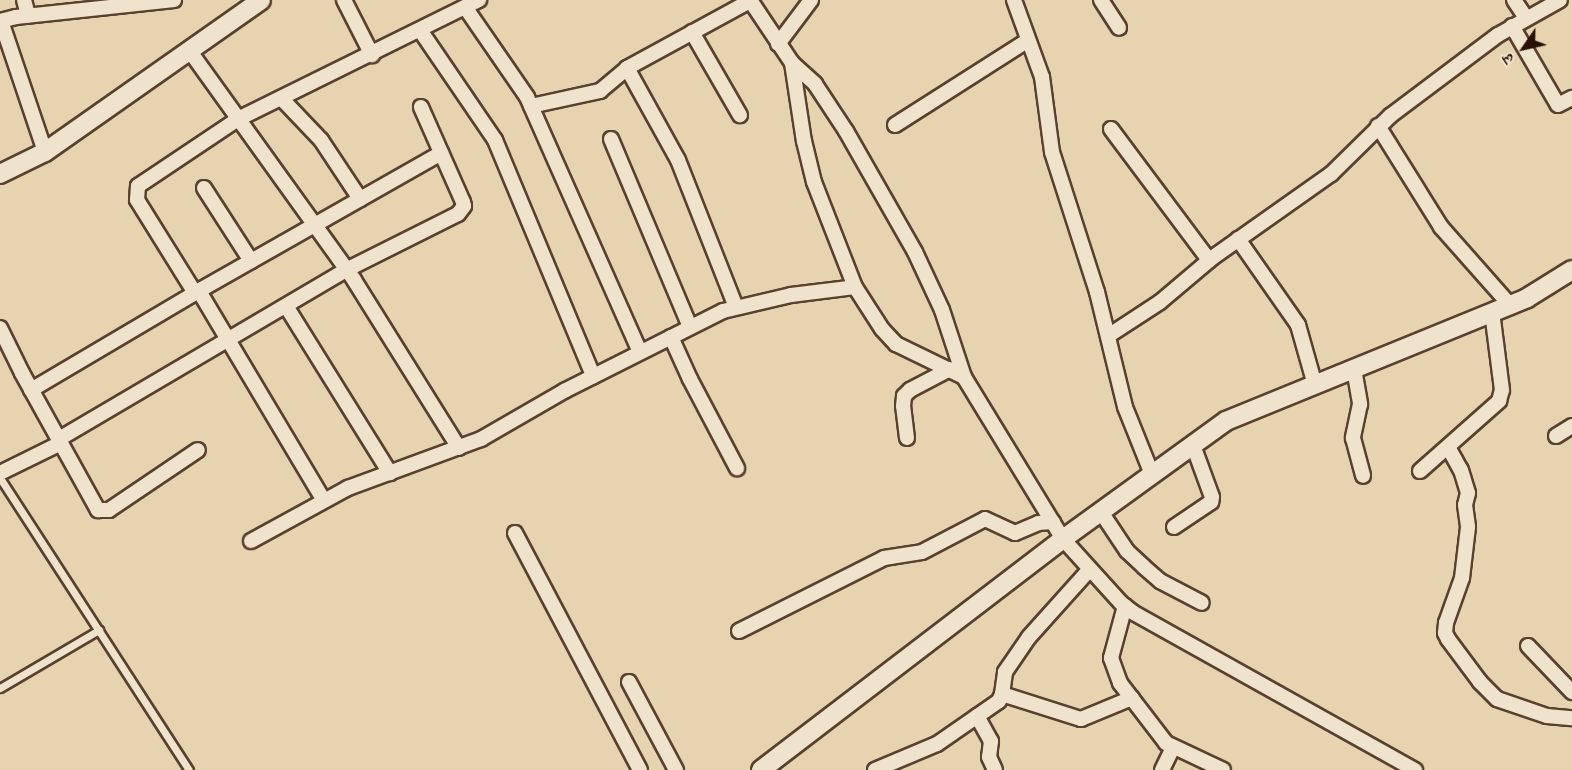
<!DOCTYPE html>
<meta charset="utf-8">
<style>
body{margin:0}
#map{position:relative;width:1572px;height:770px;overflow:hidden;background:#e6d4b1;font-family:Vollkorn,"Noto Serif Devanagari",serif}
div>[style]{position:absolute}
[style*='--x']{left:calc(var(--x)*1px);top:calc(var(--y)*1px);width:calc(var(--w)*1px);rotate:calc(var(--a)*1deg)}
.roads{filter:drop-shadow(2px 0 #59402f) drop-shadow(-2px 0 #59402f) drop-shadow(0 2px #59402f) drop-shadow(0 -2px #59402f)}
.lane>*{height:7px;margin:-3.5px;padding:0 3.5px;transform-origin:3.5px;border-radius:3.5px;background:#efe3cc}
.street>*{height:14px;margin:-7px;padding:0 7px;transform-origin:7px;border-radius:7px;background:#efe3cc}
.secondary>*{height:18px;margin:-9px;padding:0 9px;transform-origin:9px;border-radius:9px;background:#efe3cc}
span{translate:-50% -50%;white-space:nowrap;text-align:center;line-height:1.15;-webkit-text-stroke:6px #efe3cc;paint-order:stroke}
.north{position:absolute;left:1494px;top:18px;width:60px;height:60px;-webkit-text-stroke:4px #efe3cc;paint-order:stroke;rotate:236deg;font-size:16px;font-weight:700;line-height:24px;text-align:center;color:#2a0f04}
.north::after{content:'';display:block;margin:auto;width:21px;height:27px;background:#2a0f04;clip-path:polygon(50% 0,100% 100%,50% 72%,0 100%)}
</style>
<div id="map">
<div class="roads">
<div class="lane">
<div style="--x:0;--y:478;--w:348;--a:57.1"></div>
<div style="--x:0;--y:688;--w:115;--a:-30.4"></div>
</div>
<div class="street">
<div style="--x:24;--y:0;--w:16;--a:75"></div>
<div style="--x:344;--y:0;--w:62;--a:63"></div>
<div style="--x:750;--y:0;--w:76;--a:56.3"></div>
<div style="--x:792;--y:63;--w:79;--a:81.3"></div>
<div style="--x:804;--y:141;--w:42;--a:76.3"></div>
<div style="--x:814;--y:182;--w:113;--a:68.7"></div>
<div style="--x:855;--y:287;--w:50;--a:57.3"></div>
<div style="--x:882;--y:329;--w:21;--a:47"></div>
<div style="--x:896;--y:344;--w:76;--a:25.9"></div>
<div style="--x:964;--y:377;--w:190;--a:58.6"></div>
<div style="--x:1063;--y:539;--w:86;--a:47.8"></div>
<div style="--x:1121;--y:603;--w:16;--a:38"></div>
<div style="--x:1134;--y:613;--w:322;--a:29.2"></div>
<div style="--x:1014;--y:0;--w:82;--a:70"></div>
<div style="--x:1042;--y:77;--w:76;--a:82.4"></div>
<div style="--x:1052;--y:152;--w:147;--a:72.2"></div>
<div style="--x:1097;--y:292;--w:118;--a:76.3"></div>
<div style="--x:1125;--y:407;--w:72;--a:68.1"></div>
<div style="--x:1101;--y:0;--w:33;--a:57"></div>
<div style="--x:1514;--y:0;--w:22;--a:56"></div>
<div style="--x:465;--y:7;--w:109;--a:55.4"></div>
<div style="--x:527;--y:97;--w:279;--a:66.1"></div>
<div style="--x:0;--y:21;--w:16;--a:-14"></div>
<div style="--x:16;--y:17;--w:159;--a:-6.1"></div>
<div style="--x:1;--y:21;--w:138;--a:71.4"></div>
<div style="--x:1512;--y:26;--w:91;--a:59.8"></div>
<div style="--x:1558;--y:105;--w:16;--a:-27"></div>
<div style="--x:420;--y:30;--w:133;--a:55.7"></div>
<div style="--x:495;--y:140;--w:256;--a:67.4"></div>
<div style="--x:692;--y:32;--w:96;--a:60"></div>
<div style="--x:778;--y:44;--w:55;--a:-53.1"></div>
<div style="--x:189;--y:50;--w:283;--a:54.3"></div>
<div style="--x:354;--y:280;--w:198;--a:58"></div>
<div style="--x:792;--y:63;--w:31;--a:42"></div>
<div style="--x:815;--y:84;--w:56;--a:56.6"></div>
<div style="--x:846;--y:131;--w:139;--a:60.3"></div>
<div style="--x:915;--y:252;--w:64;--a:65"></div>
<div style="--x:942;--y:310;--w:71;--a:71.8"></div>
<div style="--x:627;--y:68;--w:105;--a:61"></div>
<div style="--x:678;--y:160;--w:158;--a:68.5"></div>
<div style="--x:281;--y:98;--w:58;--a:46.4"></div>
<div style="--x:321;--y:140;--w:71;--a:56.5"></div>
<div style="--x:531;--y:106;--w:71;--a:-12.3"></div>
<div style="--x:600;--y:91;--w:35;--a:-40"></div>
<div style="--x:627;--y:68;--w:140;--a:-28.6"></div>
<div style="--x:895;--y:125;--w:156;--a:-32.5"></div>
<div style="--x:1378;--y:126;--w:119;--a:58"></div>
<div style="--x:1441;--y:227;--w:104;--a:48.5"></div>
<div style="--x:1111;--y:129;--w:164;--a:53.2"></div>
<div style="--x:611;--y:139;--w:204;--a:67.2"></div>
<div style="--x:204;--y:188;--w:87;--a:57.2"></div>
<div style="--x:1238;--y:239;--w:105;--a:55.1"></div>
<div style="--x:1298;--y:325;--w:62;--a:74.2"></div>
<div style="--x:199;--y:291;--w:244;--a:59.2"></div>
<div style="--x:195;--y:293;--w:110;--a:-121.9"></div>
<div style="--x:137;--y:200;--w:14;--a:-86"></div>
<div style="--x:138;--y:186;--w:120;--a:-33.8"></div>
<div style="--x:238;--y:119;--w:269;--a:-26.3"></div>
<div style="--x:286;--y:306;--w:197;--a:58.1"></div>
<div style="--x:0;--y:328;--w:50;--a:63.9"></div>
<div style="--x:22;--y:373;--w:157;--a:61"></div>
<div style="--x:98;--y:510;--w:11;--a:0"></div>
<div style="--x:109;--y:510;--w:107;--a:-34"></div>
<div style="--x:1108;--y:336;--w:62;--a:-33.2"></div>
<div style="--x:1160;--y:302;--w:68;--a:-40.2"></div>
<div style="--x:1212;--y:258;--w:146;--a:-35.2"></div>
<div style="--x:1331;--y:174;--w:83;--a:-44.5"></div>
<div style="--x:1390;--y:116;--w:135;--a:-36.9"></div>
<div style="--x:1498;--y:35;--w:71;--a:-29.4"></div>
<div style="--x:671;--y:337;--w:46;--a:65.7"></div>
<div style="--x:690;--y:379;--w:101;--a:62.2"></div>
<div style="--x:1354;--y:369;--w:36;--a:80"></div>
<div style="--x:1360;--y:404;--w:35;--a:102"></div>
<div style="--x:1353;--y:438;--w:39;--a:75"></div>
<div style="--x:31;--y:390;--w:199;--a:-30.6"></div>
<div style="--x:202;--y:289;--w:275;--a:-29.6"></div>
<div style="--x:1556;--y:436;--w:19;--a:-32"></div>
<div style="--x:907;--y:438;--w:32;--a:-97"></div>
<div style="--x:903;--y:406;--w:10;--a:-84"></div>
<div style="--x:904;--y:396;--w:8;--a:-45"></div>
<div style="--x:910;--y:390;--w:45;--a:-27.7"></div>
<div style="--x:59;--y:439;--w:333;--a:-30.5"></div>
<div style="--x:346;--y:270;--w:125;--a:-26.6"></div>
<div style="--x:458;--y:214;--w:10;--a:-53"></div>
<div style="--x:464;--y:206;--w:4;--a:-104"></div>
<div style="--x:463;--y:202;--w:104;--a:-113.9"></div>
<div style="--x:1448;--y:447;--w:26;--a:61"></div>
<div style="--x:1461;--y:470;--w:24;--a:73"></div>
<div style="--x:1468;--y:493;--w:12;--a:104"></div>
<div style="--x:1465;--y:505;--w:22;--a:82"></div>
<div style="--x:1468;--y:527;--w:51;--a:96.7"></div>
<div style="--x:1462;--y:578;--w:48;--a:109.6"></div>
<div style="--x:1446;--y:623;--w:10;--a:96"></div>
<div style="--x:1445;--y:633;--w:7;--a:63"></div>
<div style="--x:1448;--y:639;--w:54;--a:53.3"></div>
<div style="--x:1480;--y:682;--w:24;--a:45"></div>
<div style="--x:1497;--y:699;--w:53;--a:18.8"></div>
<div style="--x:1547;--y:716;--w:25;--a:5"></div>
<div style="--x:1420;--y:471;--w:106;--a:-41.5"></div>
<div style="--x:1499;--y:401;--w:11;--a:-75"></div>
<div style="--x:1502;--y:390;--w:79;--a:-97.3"></div>
<div style="--x:0;--y:473;--w:68;--a:-26.2"></div>
<div style="--x:1101;--y:512;--w:47;--a:56.3"></div>
<div style="--x:1127;--y:551;--w:23;--a:43"></div>
<div style="--x:1144;--y:567;--w:21;--a:41"></div>
<div style="--x:1160;--y:581;--w:47;--a:27.6"></div>
<div style="--x:1174;--y:527;--w:45;--a:-34"></div>
<div style="--x:1211;--y:502;--w:5;--a:-79"></div>
<div style="--x:1212;--y:497;--w:55;--a:-110.1"></div>
<div style="--x:515;--y:533;--w:268;--a:62.2"></div>
<div style="--x:251;--y:541;--w:111;--a:-28.7"></div>
<div style="--x:348;--y:488;--w:142;--a:-20.2"></div>
<div style="--x:481;--y:439;--w:96;--a:-30"></div>
<div style="--x:564;--y:391;--w:178;--a:-26.7"></div>
<div style="--x:723;--y:311;--w:70;--a:-13.2"></div>
<div style="--x:791;--y:295;--w:64;--a:-7.1"></div>
<div style="--x:1125;--y:606;--w:54;--a:105.1"></div>
<div style="--x:1111;--y:658;--w:27;--a:70"></div>
<div style="--x:1120;--y:683;--w:76;--a:52.5"></div>
<div style="--x:1166;--y:743;--w:63;--a:25.3"></div>
<div style="--x:739;--y:631;--w:162;--a:-26.7"></div>
<div style="--x:884;--y:558;--w:38;--a:-9"></div>
<div style="--x:922;--y:552;--w:71;--a:-27.6"></div>
<div style="--x:985;--y:519;--w:33;--a:25"></div>
<div style="--x:1015;--y:533;--w:25;--a:-23"></div>
<div style="--x:1038;--y:523;--w:15;--a:-4"></div>
<div style="--x:1528;--y:646;--w:64;--a:46.3"></div>
<div style="--x:629;--y:682;--w:100;--a:61.9"></div>
<div style="--x:1002;--y:694;--w:83;--a:17.6"></div>
<div style="--x:1081;--y:719;--w:55;--a:-22.4"></div>
<div style="--x:977;--y:716;--w:29;--a:61"></div>
<div style="--x:991;--y:741;--w:16;--a:97"></div>
<div style="--x:989;--y:757;--w:14;--a:65"></div>
<div style="--x:875;--y:770;--w:67;--a:-22.8"></div>
<div style="--x:937;--y:744;--w:75;--a:-34.7"></div>
<div style="--x:999;--y:701;--w:8;--a:-67"></div>
<div style="--x:1002;--y:694;--w:22;--a:-82"></div>
<div style="--x:1005;--y:672;--w:42;--a:-55.6"></div>
<div style="--x:1029;--y:637;--w:91;--a:-48.1"></div>
<div style="--x:1162;--y:770;--w:25;--a:-64"></div>
</div>
<div class="secondary">
<div style="--x:0;--y:174;--w:50;--a:-26.1"></div>
<div style="--x:45;--y:152;--w:264;--a:-35.1"></div>
<div style="--x:761;--y:770;--w:380;--a:-37.4"></div>
<div style="--x:1063;--y:539;--w:201;--a:-35.9"></div>
<div style="--x:1226;--y:421;--w:325;--a:-22.2"></div>
<div style="--x:1527;--y:298;--w:53;--a:-31.9"></div>
</div>
</div>
<div class="north">उ</div>
</div>
